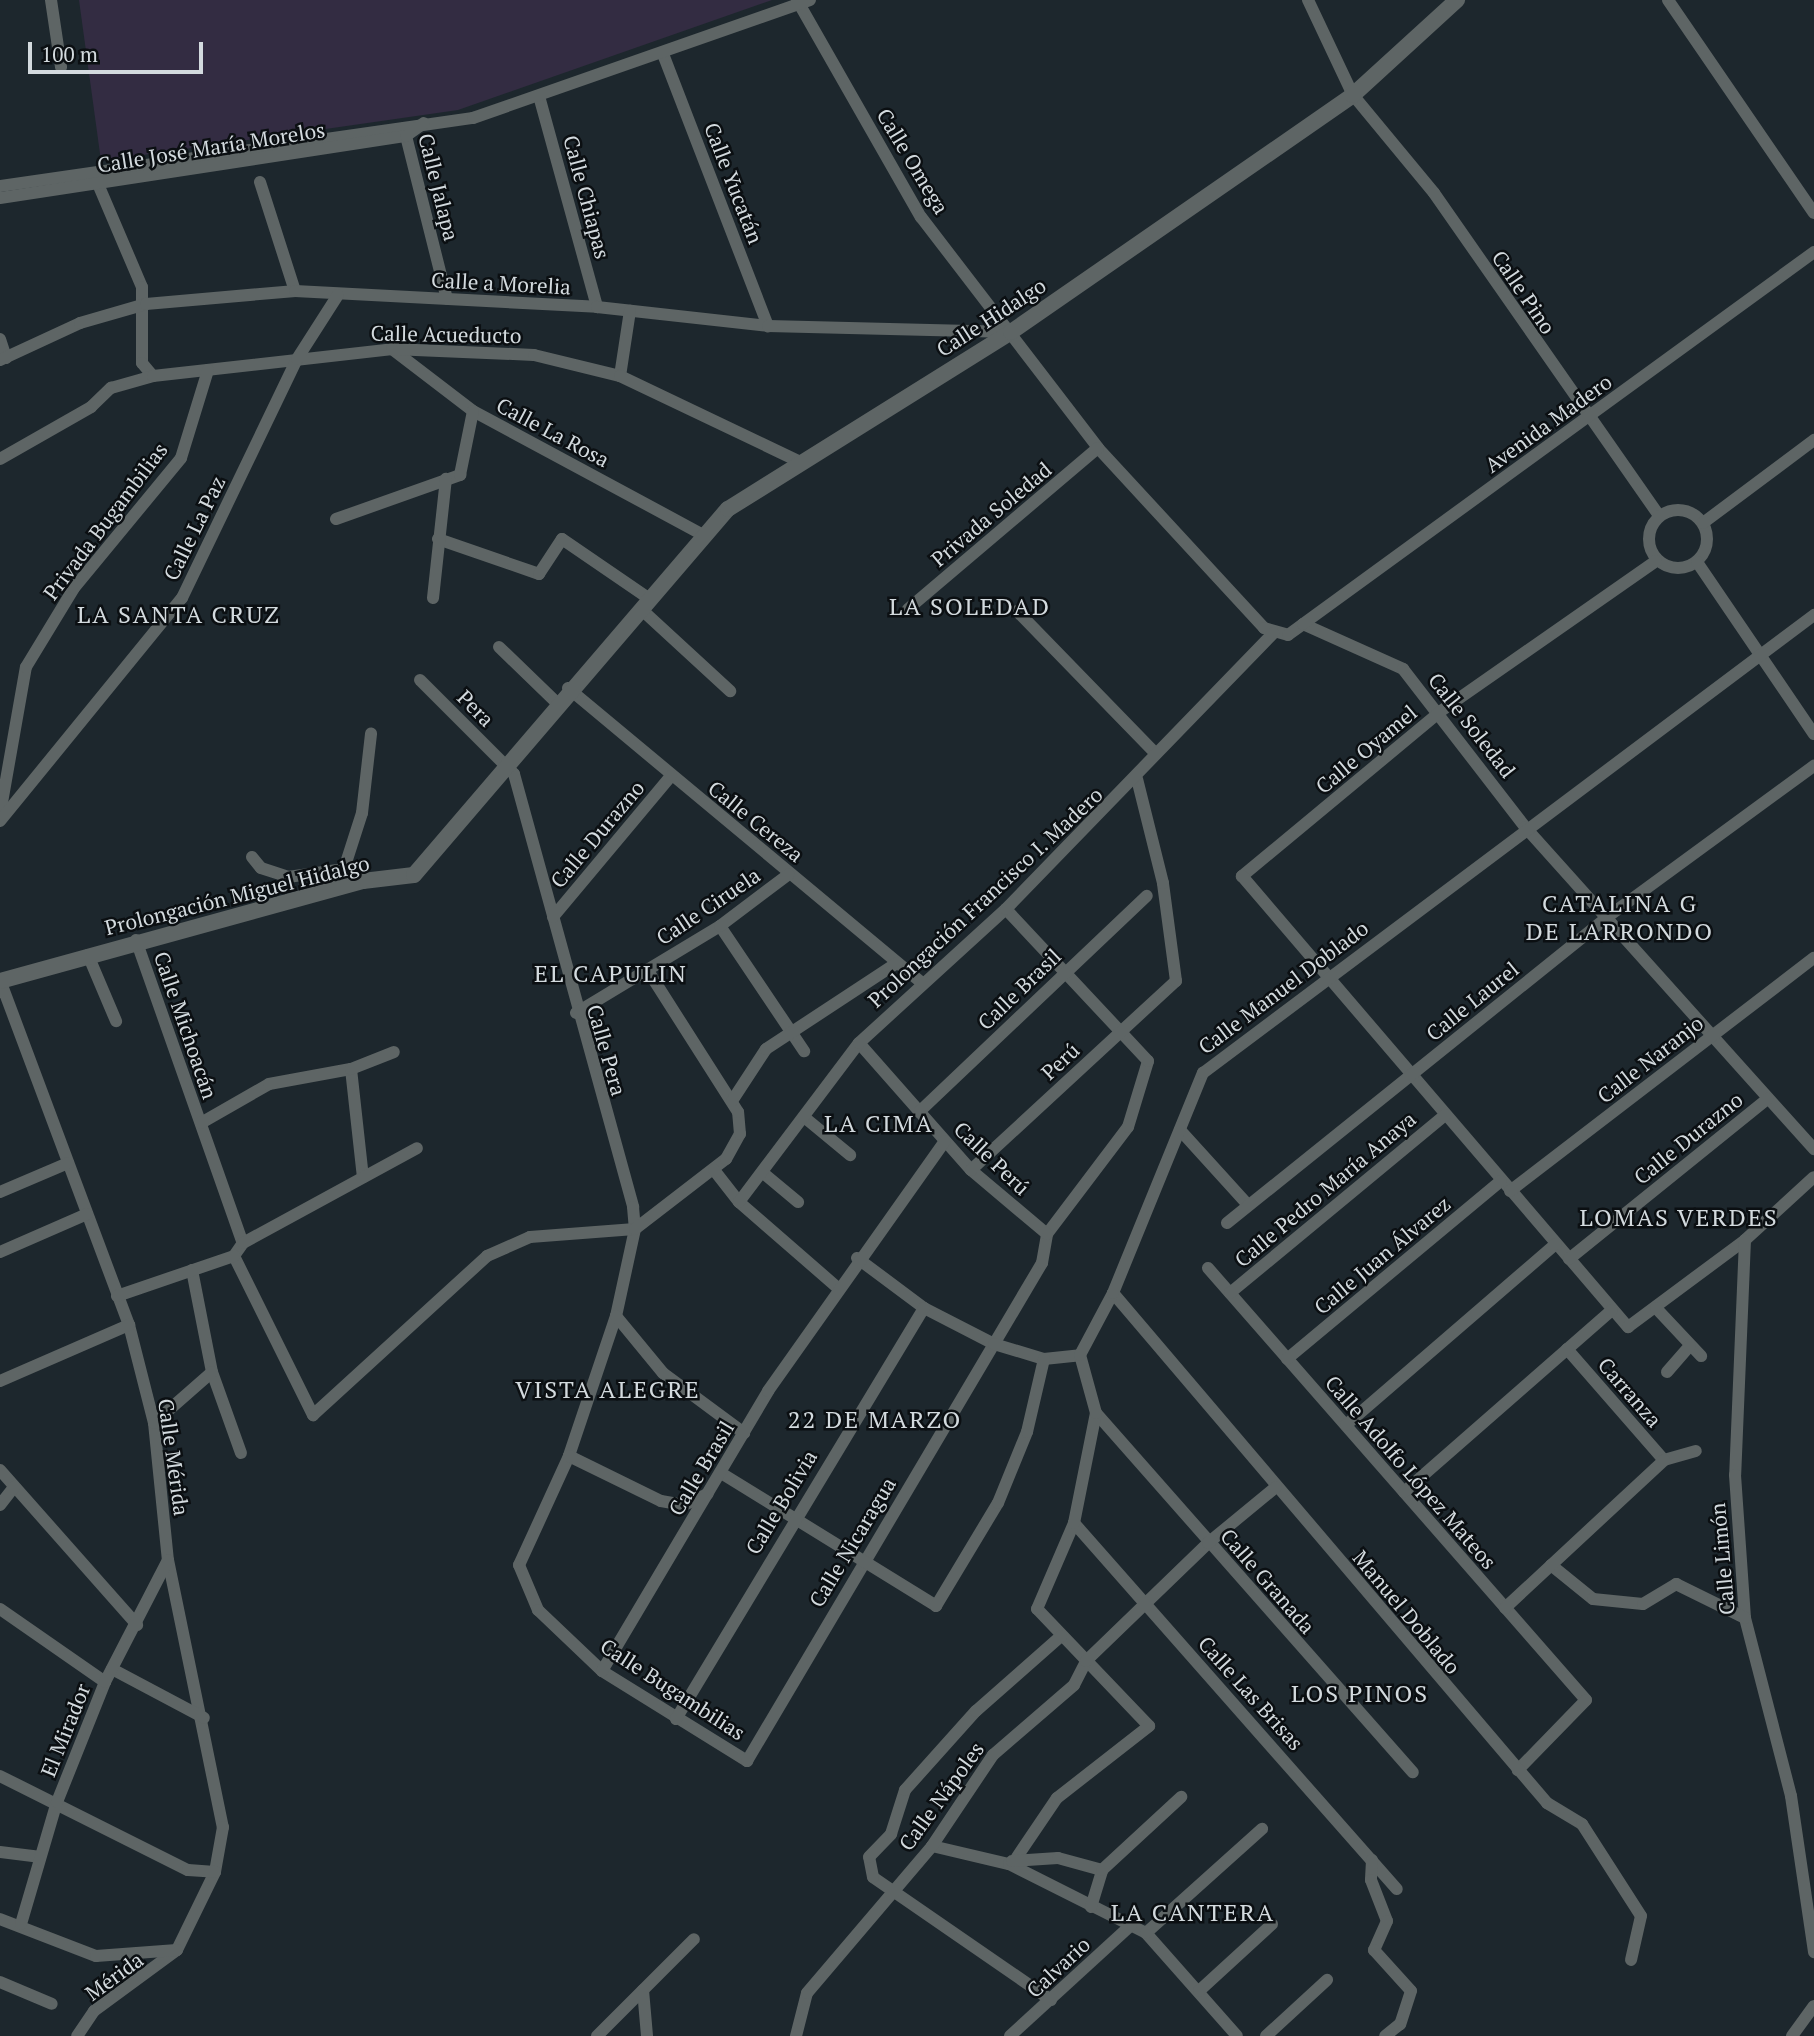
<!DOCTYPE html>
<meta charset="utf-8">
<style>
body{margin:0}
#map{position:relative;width:1814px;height:2036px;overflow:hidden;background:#1d272d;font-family:"PT Serif",serif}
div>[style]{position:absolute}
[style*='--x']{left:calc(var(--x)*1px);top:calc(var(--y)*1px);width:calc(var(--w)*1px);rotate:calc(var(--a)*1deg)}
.green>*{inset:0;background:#332c42}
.minor>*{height:12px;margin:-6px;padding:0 6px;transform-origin:6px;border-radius:6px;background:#5e6565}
.minor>.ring{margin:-6px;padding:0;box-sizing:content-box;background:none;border:12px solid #5e6565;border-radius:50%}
.tertiary>*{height:16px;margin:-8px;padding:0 8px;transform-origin:8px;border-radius:8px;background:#5e6565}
span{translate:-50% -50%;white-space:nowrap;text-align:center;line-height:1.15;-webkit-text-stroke:5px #0b0f12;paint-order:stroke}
.street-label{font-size:21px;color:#d3dade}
.quarter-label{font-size:24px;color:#d3dade;letter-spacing:2px}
.scale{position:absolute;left:28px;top:42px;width:175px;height:32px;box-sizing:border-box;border:4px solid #d3dade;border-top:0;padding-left:9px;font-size:21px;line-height:24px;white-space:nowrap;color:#d3dade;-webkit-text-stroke:5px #0b0f12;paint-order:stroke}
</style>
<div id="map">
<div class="green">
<div style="clip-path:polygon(79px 0,772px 0,458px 110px,101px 161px)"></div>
</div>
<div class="minor">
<div style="--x:51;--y:0;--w:68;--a:81.5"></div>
<div style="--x:797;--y:0;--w:250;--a:60.3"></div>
<div style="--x:921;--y:217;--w:291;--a:52.5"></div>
<div style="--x:1098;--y:448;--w:245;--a:47.3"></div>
<div style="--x:1264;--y:628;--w:25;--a:16"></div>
<div style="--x:1288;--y:635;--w:19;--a:-36"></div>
<div style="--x:1303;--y:624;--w:110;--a:24.2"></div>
<div style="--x:1403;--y:669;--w:200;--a:52.3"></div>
<div style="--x:1525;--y:827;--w:433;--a:48.1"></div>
<div style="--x:1308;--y:0;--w:105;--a:64.7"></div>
<div style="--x:1353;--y:95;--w:127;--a:50.4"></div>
<div style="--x:1434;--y:193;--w:393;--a:55.1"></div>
<div style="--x:1668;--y:0;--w:258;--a:55.6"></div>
<div style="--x:663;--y:54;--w:292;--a:68.9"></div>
<div style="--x:539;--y:96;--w:219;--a:74.6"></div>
<div style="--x:404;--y:128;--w:176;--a:75.9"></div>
<div style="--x:260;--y:182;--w:114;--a:72.2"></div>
<div style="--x:98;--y:184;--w:112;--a:66.9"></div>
<div style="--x:142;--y:287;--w:76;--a:90"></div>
<div style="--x:142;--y:363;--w:17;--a:50"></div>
<div style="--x:0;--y:186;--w:478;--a:-8.2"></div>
<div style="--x:473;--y:118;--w:357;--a:-19.3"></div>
<div style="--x:0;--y:198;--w:411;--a:-8.7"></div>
<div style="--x:406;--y:136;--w:22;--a:-36"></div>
<div style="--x:0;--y:339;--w:20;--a:72"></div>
<div style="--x:392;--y:349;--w:102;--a:37.4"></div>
<div style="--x:473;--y:411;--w:264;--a:28.3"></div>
<div style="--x:0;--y:360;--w:88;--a:-24.8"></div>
<div style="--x:80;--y:323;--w:69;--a:-16.1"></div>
<div style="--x:146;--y:304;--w:150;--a:-5"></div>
<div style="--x:295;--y:291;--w:302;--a:3"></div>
<div style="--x:597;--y:307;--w:172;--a:6.3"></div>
<div style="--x:768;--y:326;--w:243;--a:1.4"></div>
<div style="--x:620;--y:376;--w:66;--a:-81.3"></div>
<div style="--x:0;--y:459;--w:105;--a:-29.7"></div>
<div style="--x:91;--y:407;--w:28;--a:-44"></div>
<div style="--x:111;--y:388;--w:44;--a:-15.9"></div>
<div style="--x:153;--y:376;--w:241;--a:-6.4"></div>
<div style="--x:392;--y:349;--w:142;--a:2.4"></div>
<div style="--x:534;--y:355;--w:89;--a:13.7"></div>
<div style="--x:620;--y:376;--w:202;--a:25.5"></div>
<div class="ring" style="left:1649px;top:510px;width:46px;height:46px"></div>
<div style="--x:336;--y:519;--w:132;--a:-19.5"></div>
<div style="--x:460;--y:475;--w:65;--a:-78.5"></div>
<div style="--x:1703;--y:523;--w:139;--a:-36.8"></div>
<div style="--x:438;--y:539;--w:107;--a:19.1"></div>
<div style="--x:539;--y:574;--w:42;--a:-56.7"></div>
<div style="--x:562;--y:539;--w:108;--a:34.4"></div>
<div style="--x:1656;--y:561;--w:262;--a:145.1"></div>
<div style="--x:1441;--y:711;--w:259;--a:140.3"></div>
<div style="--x:1242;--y:876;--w:594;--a:49.44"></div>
<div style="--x:1628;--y:1327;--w:146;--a:-36.6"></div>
<div style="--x:1745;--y:1240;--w:93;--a:-42.4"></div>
<div style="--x:1697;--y:562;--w:208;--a:55.8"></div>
<div style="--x:433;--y:598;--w:120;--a:-83.8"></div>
<div style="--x:908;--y:609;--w:249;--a:-40.3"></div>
<div style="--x:642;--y:610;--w:120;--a:42.6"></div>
<div style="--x:1017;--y:611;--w:199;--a:45.8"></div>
<div style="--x:1303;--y:624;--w:632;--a:-36.05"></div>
<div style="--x:499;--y:647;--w:79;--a:44"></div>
<div style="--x:420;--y:680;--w:133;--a:45"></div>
<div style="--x:514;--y:774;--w:449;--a:74.6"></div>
<div style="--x:633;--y:1207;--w:22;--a:85"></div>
<div style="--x:635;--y:1229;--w:89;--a:102.3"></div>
<div style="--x:616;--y:1316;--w:148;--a:108.6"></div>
<div style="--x:569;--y:1456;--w:120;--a:114.6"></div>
<div style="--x:519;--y:1565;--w:49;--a:67.1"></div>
<div style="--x:538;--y:1610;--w:88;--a:43.6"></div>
<div style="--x:602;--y:1671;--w:171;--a:31.8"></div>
<div style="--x:747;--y:1761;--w:579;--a:-59.36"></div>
<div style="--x:1042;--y:1263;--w:29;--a:-80"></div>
<div style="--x:1047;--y:1234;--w:134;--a:-52.9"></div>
<div style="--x:1128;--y:1127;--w:69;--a:-73.1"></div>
<div style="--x:1148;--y:1061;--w:208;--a:-133.1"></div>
<div style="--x:568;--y:688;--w:461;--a:39.8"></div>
<div style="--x:0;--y:814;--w:149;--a:-80"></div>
<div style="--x:26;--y:667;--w:92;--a:-58.7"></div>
<div style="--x:74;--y:588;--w:168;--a:-50.5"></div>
<div style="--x:181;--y:458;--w:92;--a:-72.9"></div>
<div style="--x:0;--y:821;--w:288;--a:-50.8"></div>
<div style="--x:182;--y:598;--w:265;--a:-64.3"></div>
<div style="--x:297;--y:359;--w:76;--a:-57.4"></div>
<div style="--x:252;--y:857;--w:14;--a:51"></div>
<div style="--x:261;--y:868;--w:28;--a:18"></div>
<div style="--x:288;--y:877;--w:57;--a:-8.1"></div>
<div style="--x:344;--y:869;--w:22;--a:32"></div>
<div style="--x:344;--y:869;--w:59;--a:-72.2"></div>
<div style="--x:362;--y:813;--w:80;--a:-83.5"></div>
<div style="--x:553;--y:917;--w:184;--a:-50.1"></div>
<div style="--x:720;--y:926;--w:151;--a:56.1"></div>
<div style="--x:136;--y:940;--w:321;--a:70.6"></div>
<div style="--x:243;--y:1243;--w:16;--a:125"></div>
<div style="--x:234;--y:1256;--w:178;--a:63.6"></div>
<div style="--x:313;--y:1415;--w:236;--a:-42.4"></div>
<div style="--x:487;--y:1256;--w:47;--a:-23.8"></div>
<div style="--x:530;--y:1237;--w:105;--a:-4.4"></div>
<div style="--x:635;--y:1229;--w:115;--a:-37.6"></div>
<div style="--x:726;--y:1159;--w:29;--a:-61"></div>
<div style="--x:740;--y:1134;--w:22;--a:-95"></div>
<div style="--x:738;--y:1112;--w:169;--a:-122.5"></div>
<div style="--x:88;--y:955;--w:72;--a:67"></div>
<div style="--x:0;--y:980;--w:368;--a:69.5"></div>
<div style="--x:129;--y:1325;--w:101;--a:75.7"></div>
<div style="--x:154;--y:1423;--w:138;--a:84.2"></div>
<div style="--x:168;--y:1560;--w:273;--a:78.4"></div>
<div style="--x:223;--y:1827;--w:46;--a:100.1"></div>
<div style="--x:215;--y:1872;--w:87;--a:116"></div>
<div style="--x:177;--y:1950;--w:103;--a:143.7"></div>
<div style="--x:94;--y:2011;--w:30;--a:124"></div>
<div style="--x:576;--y:1013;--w:168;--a:-31.1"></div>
<div style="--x:720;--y:926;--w:86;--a:-37"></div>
<div style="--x:859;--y:1043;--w:169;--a:48.6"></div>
<div style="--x:971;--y:1170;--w:99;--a:40.1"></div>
<div style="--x:351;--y:1069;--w:109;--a:83.7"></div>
<div style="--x:732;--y:1101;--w:62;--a:-56.8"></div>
<div style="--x:766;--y:1049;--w:157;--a:-33.3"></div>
<div style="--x:919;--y:1112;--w:314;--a:-43.5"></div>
<div style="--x:804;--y:1117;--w:60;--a:39.6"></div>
<div style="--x:201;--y:1123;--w:78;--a:-29.8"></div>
<div style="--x:269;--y:1084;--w:83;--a:-10.4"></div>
<div style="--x:351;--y:1069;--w:46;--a:-21.6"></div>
<div style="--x:1180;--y:1130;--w:101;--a:47.8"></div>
<div style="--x:714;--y:1170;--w:41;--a:52"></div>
<div style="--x:739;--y:1202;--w:131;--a:41"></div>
<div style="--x:971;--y:1170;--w:279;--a:-42.7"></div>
<div style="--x:1176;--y:981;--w:99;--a:-97.6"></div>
<div style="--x:1163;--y:883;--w:107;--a:-104"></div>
<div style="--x:762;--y:1172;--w:47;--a:39.8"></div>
<div style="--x:1510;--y:1191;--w:383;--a:-37.5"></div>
<div style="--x:0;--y:1192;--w:74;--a:-23.1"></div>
<div style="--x:739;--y:1202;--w:199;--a:-53"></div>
<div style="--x:859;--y:1043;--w:199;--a:-42.4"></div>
<div style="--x:1006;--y:909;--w:384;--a:-45.9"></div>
<div style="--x:1227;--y:1223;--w:486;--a:-38.8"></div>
<div style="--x:1606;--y:918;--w:258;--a:-36.2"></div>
<div style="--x:1745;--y:1240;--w:235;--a:92.4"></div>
<div style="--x:1735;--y:1475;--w:143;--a:86"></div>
<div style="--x:1745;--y:1618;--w:184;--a:75.5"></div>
<div style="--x:1791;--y:1796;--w:158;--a:81.6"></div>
<div style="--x:243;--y:1243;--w:198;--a:-28.6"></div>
<div style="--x:0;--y:1252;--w:95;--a:-23.6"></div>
<div style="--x:857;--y:1258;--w:84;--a:36.7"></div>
<div style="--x:924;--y:1308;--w:79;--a:27.2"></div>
<div style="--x:994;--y:1344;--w:52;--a:16.7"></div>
<div style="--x:1044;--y:1359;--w:36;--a:-6"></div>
<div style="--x:1569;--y:1259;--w:255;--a:-38.9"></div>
<div style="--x:1208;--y:1268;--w:574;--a:48.81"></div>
<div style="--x:1586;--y:1700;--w:98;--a:134.2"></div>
<div style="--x:192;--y:1270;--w:104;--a:78.9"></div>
<div style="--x:212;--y:1372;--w:86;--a:70.3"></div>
<div style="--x:1113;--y:1293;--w:670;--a:49.6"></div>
<div style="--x:1547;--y:1803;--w:41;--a:31"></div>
<div style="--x:1582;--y:1824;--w:109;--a:57.3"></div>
<div style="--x:1641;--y:1916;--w:45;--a:102.8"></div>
<div style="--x:1230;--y:1293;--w:279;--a:-39.6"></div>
<div style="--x:117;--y:1296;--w:124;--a:-18.9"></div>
<div style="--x:1656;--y:1308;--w:66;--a:46.8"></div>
<div style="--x:616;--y:1316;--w:74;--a:50.5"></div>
<div style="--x:663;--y:1373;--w:101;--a:36.5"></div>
<div style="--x:1567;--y:1349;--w:147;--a:48.9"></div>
<div style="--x:1287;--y:1359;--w:278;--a:-39.8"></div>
<div style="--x:1667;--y:1372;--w:35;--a:-49"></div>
<div style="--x:0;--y:1381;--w:141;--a:-23.5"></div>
<div style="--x:1096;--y:1413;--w:479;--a:48.6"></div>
<div style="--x:154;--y:1423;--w:77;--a:-41.3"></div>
<div style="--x:1346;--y:1425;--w:277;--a:-40.8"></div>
<div style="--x:569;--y:1456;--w:102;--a:26.1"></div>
<div style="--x:661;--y:1501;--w:23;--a:10"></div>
<div style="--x:684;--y:1505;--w:26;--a:-25"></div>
<div style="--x:1664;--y:1460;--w:33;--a:-16"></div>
<div style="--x:0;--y:1470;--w:207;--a:48.5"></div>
<div style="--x:721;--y:1473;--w:253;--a:31.7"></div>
<div style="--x:936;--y:1606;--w:120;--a:-59"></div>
<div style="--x:998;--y:1503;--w:77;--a:-67.8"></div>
<div style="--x:1027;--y:1432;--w:75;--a:-76.9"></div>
<div style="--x:1404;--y:1492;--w:276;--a:-41.2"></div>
<div style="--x:0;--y:1505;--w:23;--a:-52"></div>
<div style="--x:1074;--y:1523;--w:488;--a:48.6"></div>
<div style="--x:1551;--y:1565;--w:54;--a:39"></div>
<div style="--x:1593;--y:1599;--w:50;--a:5.7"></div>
<div style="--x:1643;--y:1604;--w:39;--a:-31"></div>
<div style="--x:1676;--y:1584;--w:77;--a:26.2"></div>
<div style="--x:1505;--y:1608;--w:217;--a:-42.9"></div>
<div style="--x:0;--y:1609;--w:128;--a:34.8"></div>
<div style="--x:112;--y:1669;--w:104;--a:28"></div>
<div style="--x:602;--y:1671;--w:326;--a:-59.3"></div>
<div style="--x:768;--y:1391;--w:306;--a:-54.7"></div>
<div style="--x:676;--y:1719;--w:480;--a:-58.9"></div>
<div style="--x:0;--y:1776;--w:210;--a:26.6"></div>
<div style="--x:188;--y:1870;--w:27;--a:4"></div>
<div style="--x:932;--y:1846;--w:79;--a:13.2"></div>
<div style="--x:1009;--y:1864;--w:153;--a:26.7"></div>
<div style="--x:1146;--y:1933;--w:137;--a:48.5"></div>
<div style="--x:0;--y:1852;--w:39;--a:7"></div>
<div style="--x:1017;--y:1857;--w:71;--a:-55.9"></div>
<div style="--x:1057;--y:1798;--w:117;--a:-38"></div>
<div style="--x:1149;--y:1726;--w:162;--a:-133.7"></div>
<div style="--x:1037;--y:1609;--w:94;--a:-66.7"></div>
<div style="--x:1074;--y:1523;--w:112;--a:-78.7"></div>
<div style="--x:1096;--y:1413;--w:60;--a:-105.4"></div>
<div style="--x:1080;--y:1355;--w:70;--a:-62"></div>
<div style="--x:1113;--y:1293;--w:238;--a:-67.8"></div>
<div style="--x:1203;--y:1073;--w:764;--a:-36.85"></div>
<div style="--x:1372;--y:1860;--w:20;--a:93"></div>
<div style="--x:1371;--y:1880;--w:44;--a:68.7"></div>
<div style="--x:1387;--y:1921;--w:32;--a:114"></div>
<div style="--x:1374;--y:1950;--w:55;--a:47.9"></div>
<div style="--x:1411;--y:1991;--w:35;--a:108"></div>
<div style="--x:1400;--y:2024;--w:19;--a:141"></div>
<div style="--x:1012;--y:1861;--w:46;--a:-3.7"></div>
<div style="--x:1058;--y:1858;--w:46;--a:15.3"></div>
<div style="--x:1091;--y:1907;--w:39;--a:-73"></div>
<div style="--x:1102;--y:1870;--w:108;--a:-42.7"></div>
<div style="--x:0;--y:1919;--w:103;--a:21.1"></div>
<div style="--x:96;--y:1956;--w:81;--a:-4.2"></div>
<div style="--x:21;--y:1924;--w:127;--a:-73.6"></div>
<div style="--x:57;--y:1802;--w:129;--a:-68.2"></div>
<div style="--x:105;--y:1682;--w:137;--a:-62.7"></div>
<div style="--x:1146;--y:1933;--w:156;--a:-41.9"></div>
<div style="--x:0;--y:1982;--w:56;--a:22.9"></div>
<div style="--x:643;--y:1990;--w:46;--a:85"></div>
<div style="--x:1199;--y:1991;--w:99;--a:-42.5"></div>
<div style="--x:1051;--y:2000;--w:216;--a:-145.4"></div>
<div style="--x:873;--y:1877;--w:20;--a:-101"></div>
<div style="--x:869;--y:1857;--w:32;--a:-46"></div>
<div style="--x:891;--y:1834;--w:46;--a:-72.3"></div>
<div style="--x:905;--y:1790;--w:106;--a:-48.1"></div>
<div style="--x:976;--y:1711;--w:113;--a:-41.4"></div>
<div style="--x:597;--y:2036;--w:137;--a:-45"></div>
<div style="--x:796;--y:2036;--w:44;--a:-75.7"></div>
<div style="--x:807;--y:1993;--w:193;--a:-49.6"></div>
<div style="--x:932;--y:1846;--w:110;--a:-56.2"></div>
<div style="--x:993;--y:1755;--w:107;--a:-40.8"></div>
<div style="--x:1074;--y:1685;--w:27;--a:-63"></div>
<div style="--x:1086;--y:1661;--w:170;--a:-44"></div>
<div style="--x:1208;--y:1543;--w:88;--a:-39.5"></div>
<div style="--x:1010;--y:2036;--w:164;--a:-42.5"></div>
<div style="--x:1266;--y:2036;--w:83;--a:-42.6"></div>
<div style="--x:1792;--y:2036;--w:37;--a:-54"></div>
</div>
<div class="tertiary">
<div style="--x:0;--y:981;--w:377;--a:-15.4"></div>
<div style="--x:363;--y:881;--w:51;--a:-6.7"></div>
<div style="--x:414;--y:875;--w:482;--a:-49.4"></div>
<div style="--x:728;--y:509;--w:334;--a:-32"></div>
<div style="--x:1011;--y:332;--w:416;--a:-34.7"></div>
<div style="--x:1353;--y:95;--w:141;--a:-42.4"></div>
</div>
<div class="street-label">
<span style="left:211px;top:147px;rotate:-9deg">Calle José María Morelos</span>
<span style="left:913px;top:161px;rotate:59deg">Calle Omega</span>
<span style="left:734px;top:183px;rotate:69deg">Calle Yucatán</span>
<span style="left:439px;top:187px;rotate:76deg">Calle Jalapa</span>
<span style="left:587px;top:197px;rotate:75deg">Calle Chiapas</span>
<span style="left:501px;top:283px;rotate:3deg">Calle a Morelia</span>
<span style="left:1524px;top:292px;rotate:56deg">Calle Pino</span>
<span style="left:991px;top:317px;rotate:-33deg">Calle Hidalgo</span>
<span style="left:446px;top:334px;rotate:1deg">Calle Acueducto</span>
<span style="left:1548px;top:423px;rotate:-36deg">Avenida Madero</span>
<span style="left:553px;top:432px;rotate:28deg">Calle La Rosa</span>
<span style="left:991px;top:514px;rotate:-40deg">Privada Soledad</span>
<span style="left:105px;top:521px;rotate:-53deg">Privada Bugambilias</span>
<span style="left:194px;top:528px;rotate:-64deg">Calle La Paz</span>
<span style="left:476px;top:708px;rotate:45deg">Pera</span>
<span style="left:1472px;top:725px;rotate:52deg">Calle Soledad</span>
<span style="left:1366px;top:749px;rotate:-40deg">Calle Oyamel</span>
<span style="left:756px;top:821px;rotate:39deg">Calle Cereza</span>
<span style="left:597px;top:834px;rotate:-50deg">Calle Durazno</span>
<span style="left:237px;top:895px;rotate:-14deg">Prolongación Miguel Hidalgo</span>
<span style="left:985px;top:897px;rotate:-43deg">Prolongación Francisco I. Madero</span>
<span style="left:708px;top:906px;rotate:-34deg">Calle Ciruela</span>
<span style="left:1283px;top:987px;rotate:-37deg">Calle Manuel Doblado</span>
<span style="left:1019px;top:989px;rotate:-44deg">Calle Brasil</span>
<span style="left:1472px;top:1001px;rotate:-39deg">Calle Laurel</span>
<span style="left:186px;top:1025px;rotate:71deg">Calle Michoacán</span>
<span style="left:607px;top:1050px;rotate:74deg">Calle Pera</span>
<span style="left:1650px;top:1059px;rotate:-38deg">Calle Naranjo</span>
<span style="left:1060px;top:1061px;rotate:-43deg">Perú</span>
<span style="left:1688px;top:1138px;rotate:-39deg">Calle Durazno</span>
<span style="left:992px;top:1158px;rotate:44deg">Calle Perú</span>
<span style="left:1325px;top:1189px;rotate:-40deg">Calle Pedro María Anaya</span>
<span style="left:1382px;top:1255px;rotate:-40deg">Calle Juan Álvarez</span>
<span style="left:1630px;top:1392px;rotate:49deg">Carranza</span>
<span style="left:174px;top:1457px;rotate:82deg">Calle Mérida</span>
<span style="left:701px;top:1468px;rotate:-59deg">Calle Brasil</span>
<span style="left:1411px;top:1472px;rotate:49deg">Calle Adolfo López Mateos</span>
<span style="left:781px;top:1502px;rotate:-59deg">Calle Bolivia</span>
<span style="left:852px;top:1542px;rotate:-59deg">Calle Nicaragua</span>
<span style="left:1722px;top:1559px;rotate:-95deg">Calle Limón</span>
<span style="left:1268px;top:1581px;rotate:49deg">Calle Granada</span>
<span style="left:1407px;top:1612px;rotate:50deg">Manuel Doblado</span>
<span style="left:673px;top:1689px;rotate:33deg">Calle Bugambilias</span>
<span style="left:1251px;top:1693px;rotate:48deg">Calle Las Brisas</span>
<span style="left:65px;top:1730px;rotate:-68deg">El Mirador</span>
<span style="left:941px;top:1796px;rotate:-54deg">Calle Nápoles</span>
<span style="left:1058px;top:1967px;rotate:-43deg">Calvario</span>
<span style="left:114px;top:1976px;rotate:-36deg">Mérida</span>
</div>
<div class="quarter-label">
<span style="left:970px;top:607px">LA SOLEDAD</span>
<span style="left:179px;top:615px">LA SANTA CRUZ</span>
<span style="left:1620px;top:918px">CATALINA G<br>DE LARRONDO</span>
<span style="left:611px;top:974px">EL CAPULIN</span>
<span style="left:879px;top:1124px">LA CIMA</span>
<span style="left:1679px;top:1218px">LOMAS VERDES</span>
<span style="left:608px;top:1390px">VISTA ALEGRE</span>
<span style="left:875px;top:1420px">22 DE MARZO</span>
<span style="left:1360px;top:1694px">LOS PINOS</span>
<span style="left:1193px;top:1913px">LA CANTERA</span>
</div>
<div class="scale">100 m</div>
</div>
